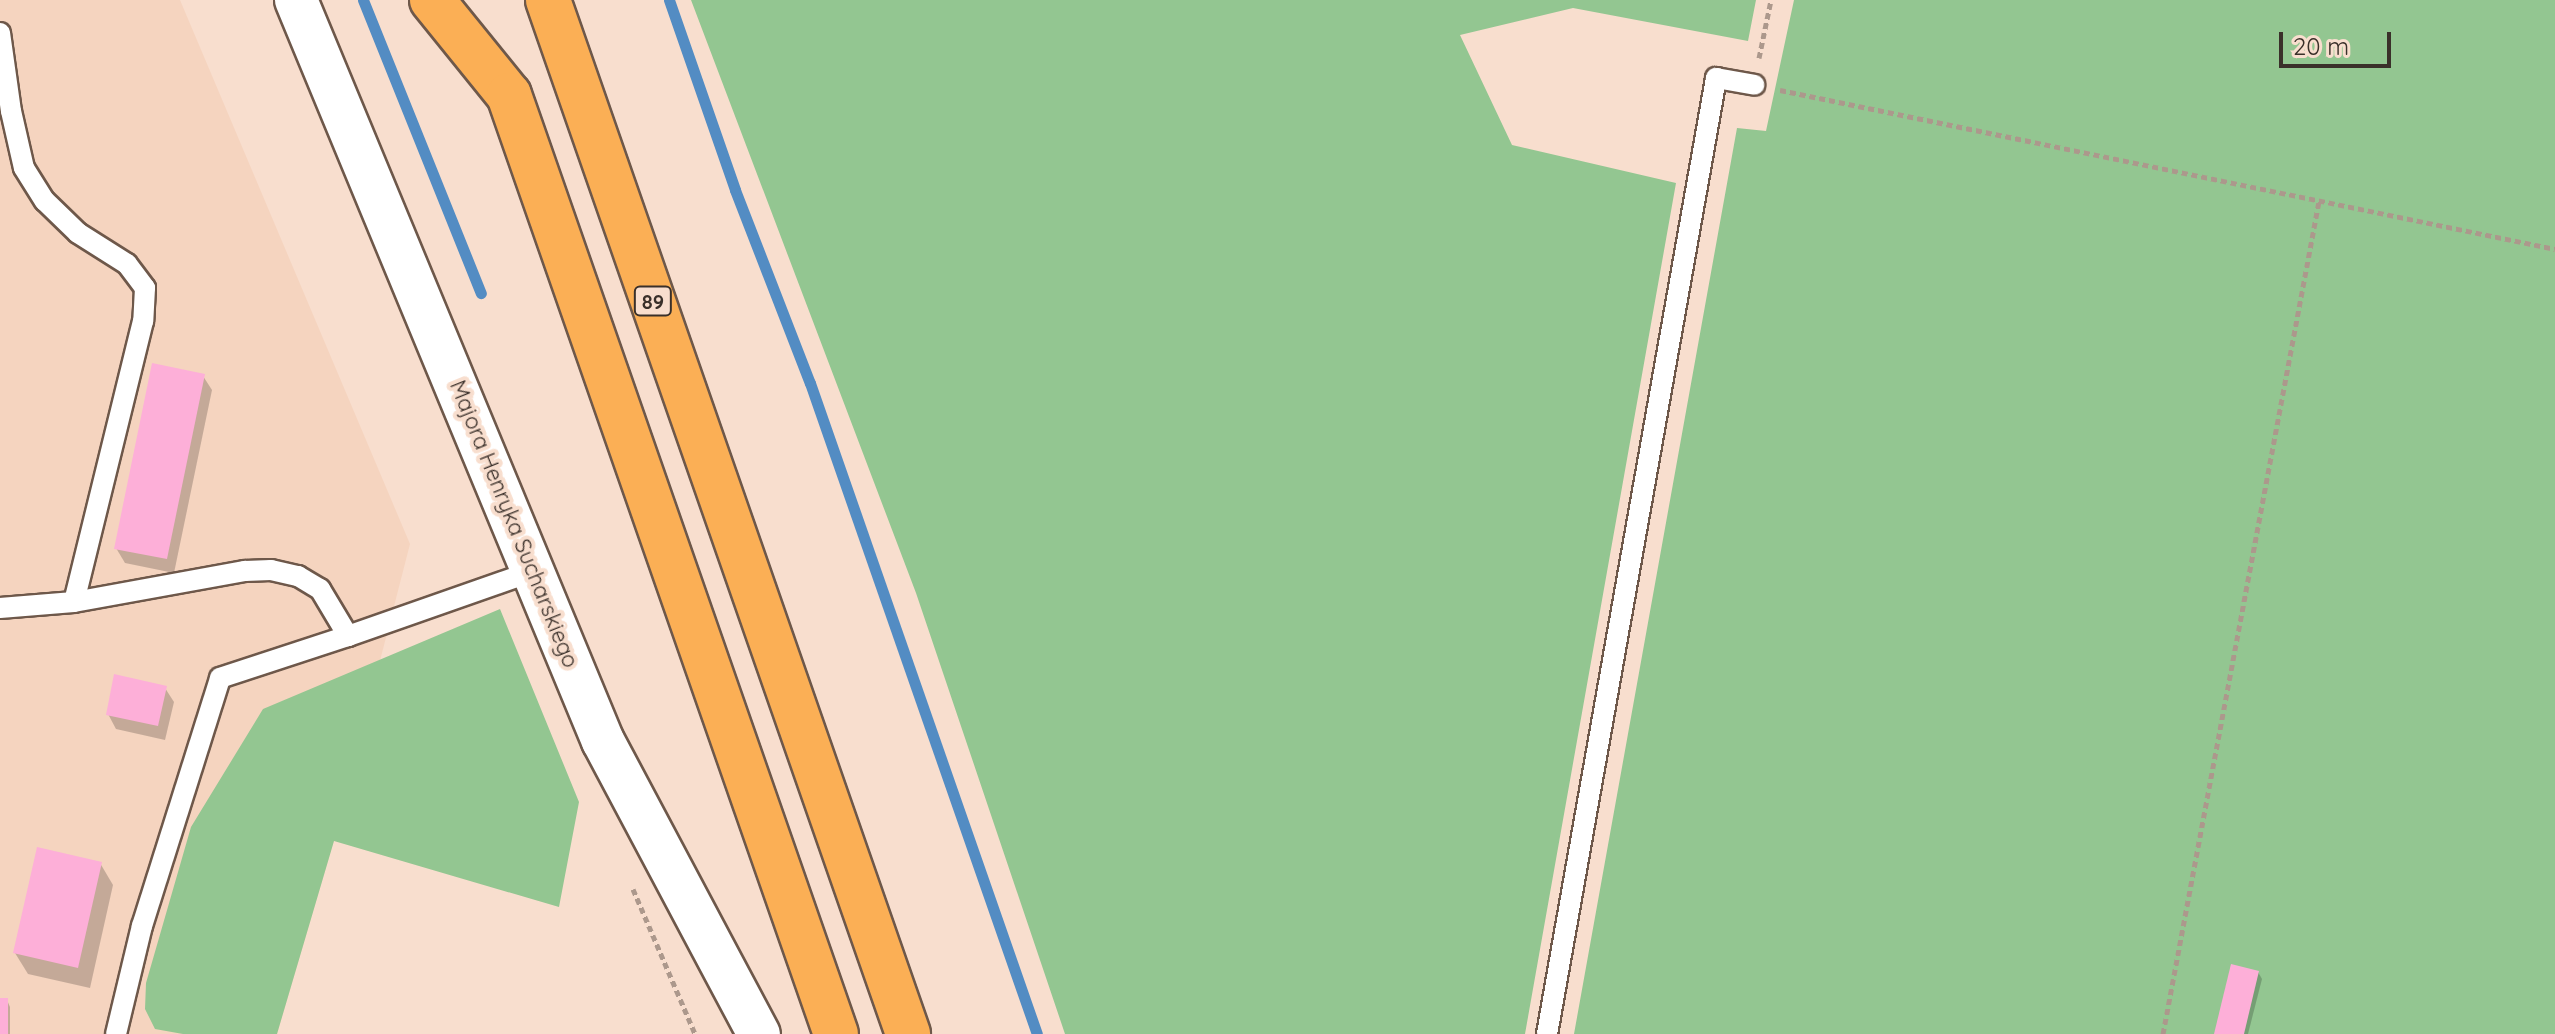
<!DOCTYPE html>
<style>
body{margin:0}
#map{position:relative;width:2555px;height:1034px;overflow:hidden;background:#f8dece;font-family:Quicksand,sans-serif}
div>[style]{position:absolute}
[style*='--x']{left:calc(var(--x)*1px);top:calc(var(--y)*1px);width:calc(var(--w)*1px);rotate:calc(var(--a)*1deg)}
.built>*{inset:0;background:#f5d4bf}
.green>*{inset:0;background:#93c691}
.shadow>*{inset:0;background:#0003}
.stream>*{height:11px;margin:-5.5px;padding:0 5.5px;transform-origin:5.5px;border-radius:5.5px;background:#538cc3}
.building>*{inset:0;background:#fdafd8}
.path>*{height:5px;margin-top:-2.5px;transform-origin:0;background:repeating-linear-gradient(90deg,#ac988c 0 6px,transparent 0 10px)}
.roads{filter:drop-shadow(2px 0 #6e584a) drop-shadow(-2px 0 #6e584a) drop-shadow(0 2px #6e584a) drop-shadow(0 -2px #6e584a)}
.lane>*{height:20px;margin:-10px;padding:0 10px;transform-origin:10px;border-radius:10px;background:#fff}
.street>*{height:42px;margin:-21px;padding:0 21px;transform-origin:21px;border-radius:21px;background:#fff}
.highway>*{height:44px;margin:-22px;padding:0 22px;transform-origin:22px;border-radius:22px;background:#fbaf55}
span{translate:-50% -50%;white-space:nowrap;text-align:center;line-height:1.15;-webkit-text-stroke:8px #f8dece;paint-order:stroke}
.shield-label span{padding:2px 6px;background:#f8dece;border:2px solid;border-radius:6px;-webkit-text-stroke-width:0}
.shield-label{font-size:20px;color:#3a302a;font-weight:700}
.street-label{font-size:22px;color:#3a302a}
.scale{position:absolute;left:2279px;top:32px;width:112px;height:36px;box-sizing:border-box;border:4px solid #3a302a;border-top:0;padding-left:10px;font-size:24px;line-height:28px;white-space:nowrap;color:#3a302a;-webkit-text-stroke:6px #f8dece;paint-order:stroke}
</style>
<div id="map">
<div class="built">
<div style="clip-path:polygon(0 0,180px 0,410px 544px,334px 840px,277px 1034px,0 1034px)"></div>
</div>
<div class="green">
<div style="clip-path:polygon(691px 0,1756px 0,1748px 41px,1573px 8px,1460px 35px,1512px 145px,1676px 183px,1525px 1034px,1065px 1034px,916px 593px)"></div>
<div style="clip-path:polygon(1794px 0,2555px 0,2555px 1034px,1574px 1034px,1737px 128px,1766px 131px)"></div>
<div style="clip-path:polygon(500px 609px,579px 802px,559px 907px,334px 841px,277px 1034px,183px 1034px,155px 1029px,145px 1009px,146px 983px,191px 827px,263px 709px)"></div>
</div>
<div class="shadow">
<div style="clip-path:polygon(203px 376px,212px 390px,174px 573px,125px 563px,116px 548px)"></div>
<div style="clip-path:polygon(165px 688px,174px 702px,165px 740px,116px 729px,108px 714px)"></div>
<div style="clip-path:polygon(100px 863px,113px 885px,90px 988px,28px 974px,15px 953px)"></div>
<div style="clip-path:polygon(2258px 972px,2262px 979px,2248px 1034px,2216px 1034px)"></div>
<div style="clip-path:polygon(0 1000px,7px 1000px,10px 1007px,10px 1034px,0 1034px)"></div>
</div>
<div class="stream">
<div style="--x:363;--y:0;--w:316;--a:68.1"></div>
<div style="--x:669;--y:0;--w:201;--a:70.8"></div>
<div style="--x:735;--y:190;--w:207;--a:68.8"></div>
<div style="--x:810;--y:383;--w:689;--a:70.78"></div>
</div>
<div class="building">
<div style="clip-path:polygon(152px 363px,205px 374px,167px 559px,114px 549px)"></div>
<div style="clip-path:polygon(114px 674px,167px 686px,158px 726px,106px 715px)"></div>
<div style="clip-path:polygon(37px 847px,102px 862px,78px 968px,13px 953px)"></div>
<div style="clip-path:polygon(2231px 964px,2259px 971px,2244px 1034px,2214px 1034px)"></div>
<div style="clip-path:polygon(0 998px,8px 998px,8px 1034px,0 1034px)"></div>
</div>
<div class="path">
<div style="--x:1759;--y:58;--w:59;--a:-78.3"></div>
<div style="--x:1780;--y:90;--w:791;--a:11.59"></div>
<div style="--x:633;--y:889;--w:158;--a:66.8"></div>
<div style="--x:2163;--y:1034;--w:847;--a:-79.39"></div>
</div>
<div class="roads">
<div class="lane">
<div style="--x:0;--y:33;--w:79;--a:82"></div>
<div style="--x:11;--y:111;--w:58;--a:77.2"></div>
<div style="--x:24;--y:168;--w:39;--a:58"></div>
<div style="--x:45;--y:201;--w:46;--a:44.1"></div>
<div style="--x:78;--y:233;--w:58;--a:32.3"></div>
<div style="--x:127;--y:264;--w:30;--a:53"></div>
<div style="--x:145;--y:288;--w:33;--a:93"></div>
<div style="--x:143;--y:321;--w:289;--a:103.8"></div>
<div style="--x:0;--y:608;--w:74;--a:-4.6"></div>
<div style="--x:74;--y:602;--w:174;--a:-10.3"></div>
<div style="--x:245;--y:571;--w:26;--a:-2"></div>
<div style="--x:271;--y:570;--w:28;--a:13"></div>
<div style="--x:298;--y:576;--w:26;--a:31"></div>
<div style="--x:320;--y:589;--w:55;--a:59.2"></div>
<div style="--x:348;--y:636;--w:197;--a:-19.3"></div>
<div style="--x:116;--y:1034;--w:111;--a:-76.5"></div>
<div style="--x:142;--y:926;--w:260;--a:-72.5"></div>
<div style="--x:220;--y:678;--w:135;--a:-18.2"></div>
<div style="--x:1547;--y:1034;--w:971;--a:-79.97"></div>
<div style="--x:1716;--y:78;--w:39;--a:10"></div>
</div>
<div class="street">
<div style="--x:296;--y:0;--w:802;--a:67.5"></div>
<div style="--x:603;--y:741;--w:332;--a:62"></div>
</div>
<div class="highway">
<div style="--x:432;--y:0;--w:122;--a:51"></div>
<div style="--x:509;--y:95;--w:994;--a:70.8"></div>
<div style="--x:548;--y:0;--w:1095;--a:70.8"></div>
</div>
</div>
<div class="shield-label">
<span style="left:653px;top:301px">89</span>
</div>
<div class="street-label">
<span style="left:514px;top:524px;rotate:68deg">Majora Henryka Sucharskiego</span>
</div>
<div class="scale">20 m</div>
</div>
